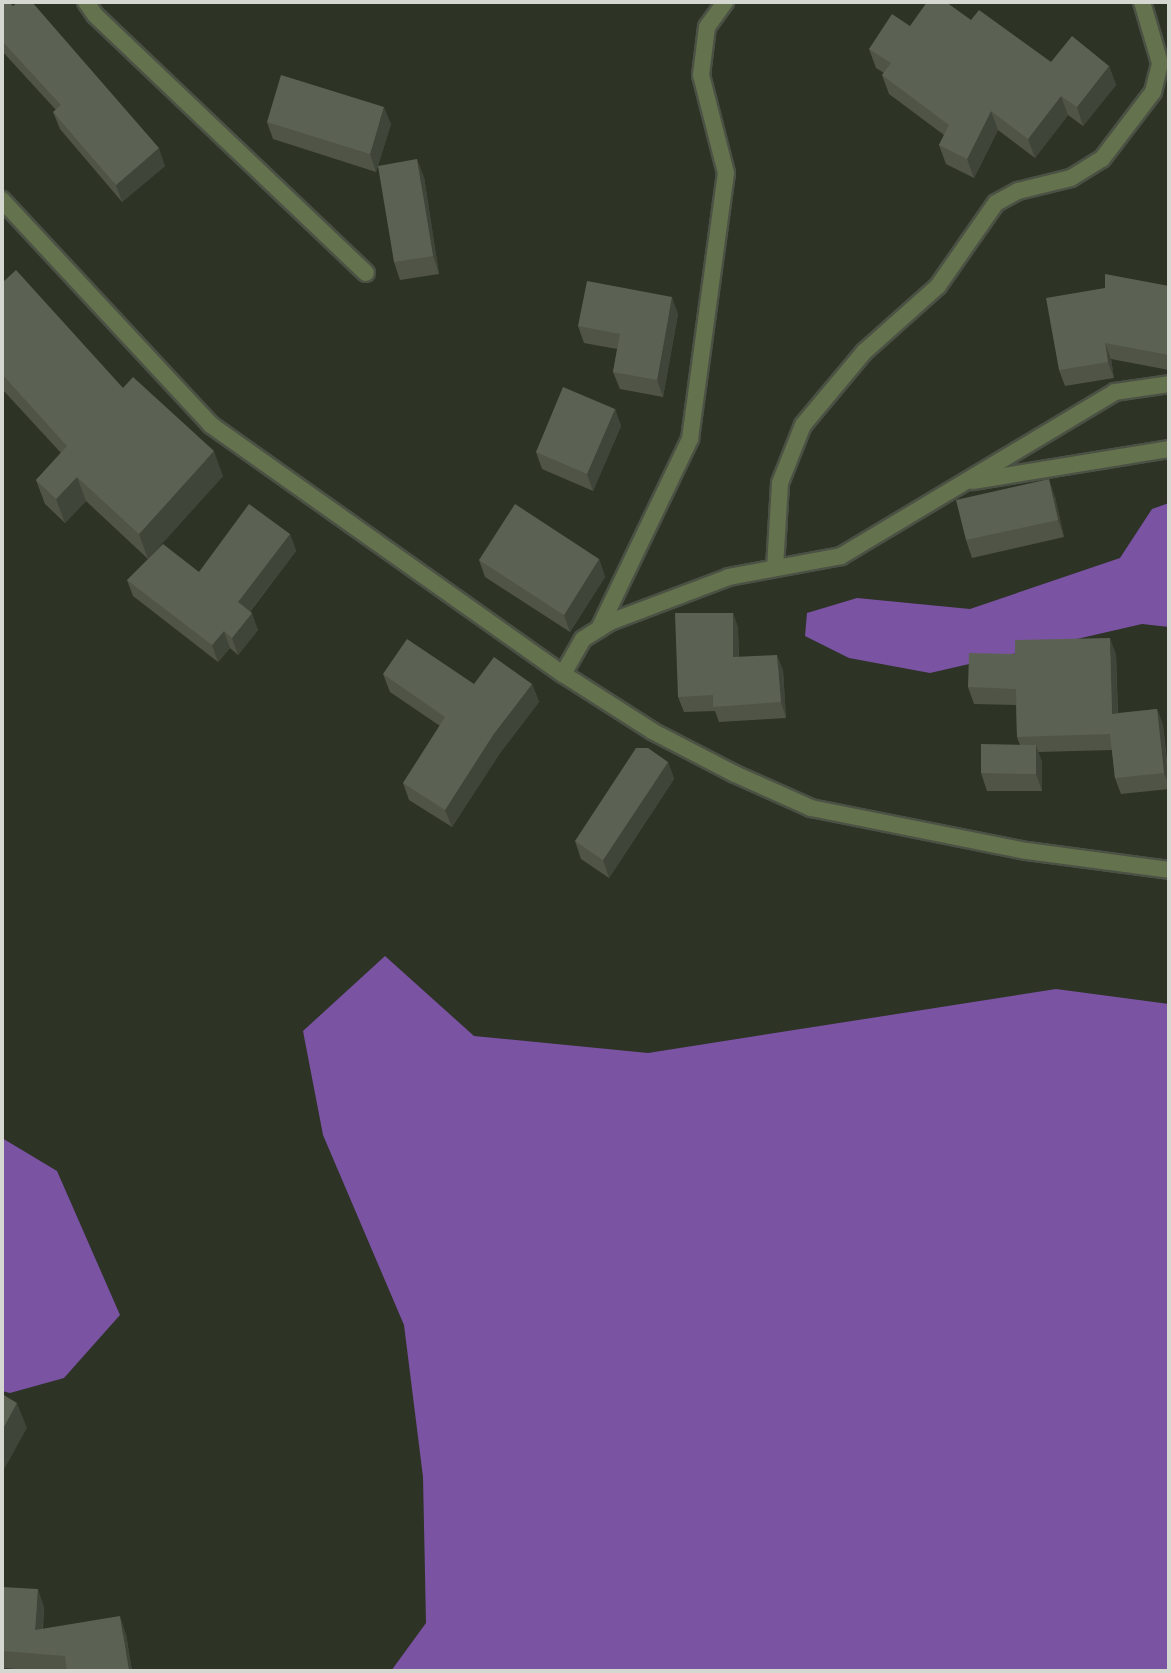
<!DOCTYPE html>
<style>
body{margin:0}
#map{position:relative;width:1171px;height:1673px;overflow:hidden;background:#2d3325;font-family:"Nunito Sans",sans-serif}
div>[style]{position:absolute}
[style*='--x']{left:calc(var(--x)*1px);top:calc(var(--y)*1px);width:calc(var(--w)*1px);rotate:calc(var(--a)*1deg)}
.forest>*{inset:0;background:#7a53a3}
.roads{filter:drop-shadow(2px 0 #4b5144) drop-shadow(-2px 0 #4b5144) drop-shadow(0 2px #4b5144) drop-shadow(0 -2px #4b5144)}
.minor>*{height:16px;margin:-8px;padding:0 8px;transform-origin:8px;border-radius:8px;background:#64724d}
.tertiary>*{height:16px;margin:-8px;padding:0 8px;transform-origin:8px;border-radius:8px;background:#64724d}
.wall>*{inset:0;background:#4f5447}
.shaded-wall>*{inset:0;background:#40453a}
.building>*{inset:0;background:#5c6253}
span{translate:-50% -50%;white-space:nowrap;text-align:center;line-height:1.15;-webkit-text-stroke:8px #171913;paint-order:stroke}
.frame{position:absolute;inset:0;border:4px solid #d5d8d0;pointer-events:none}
</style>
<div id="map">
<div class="forest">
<div style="clip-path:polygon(1169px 503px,1169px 627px,1142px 624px,930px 673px,849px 658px,805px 636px,807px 613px,857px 598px,970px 609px,1120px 558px,1152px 509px)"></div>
<div style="clip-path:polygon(385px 956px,474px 1036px,648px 1053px,1056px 989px,1169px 1004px,1169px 1671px,391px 1671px,426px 1623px,423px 1477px,404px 1325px,323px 1135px,303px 1031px)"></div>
<div style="clip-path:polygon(2px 1138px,57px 1171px,120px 1315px,64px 1378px,10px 1393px,2px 1391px)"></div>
</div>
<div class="roads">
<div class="minor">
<div style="--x:86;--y:2;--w:16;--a:55"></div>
<div style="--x:95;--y:15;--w:374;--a:43.6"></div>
<div style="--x:973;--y:481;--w:199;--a:-9.3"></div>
<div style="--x:775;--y:568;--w:85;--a:-86.6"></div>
<div style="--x:780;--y:483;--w:62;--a:-68.4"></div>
<div style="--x:803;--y:425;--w:95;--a:-50.1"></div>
<div style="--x:864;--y:352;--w:99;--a:-41.7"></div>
<div style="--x:938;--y:286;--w:101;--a:-55.1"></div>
<div style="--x:996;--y:203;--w:25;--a:-29"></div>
<div style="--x:1018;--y:191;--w:55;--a:-13.8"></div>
<div style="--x:1071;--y:178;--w:36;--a:-32"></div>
<div style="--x:1102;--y:159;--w:84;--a:-52.7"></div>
<div style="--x:1153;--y:92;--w:30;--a:-76"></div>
<div style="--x:1160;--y:63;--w:64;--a:-106.4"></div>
<div style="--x:599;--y:629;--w:211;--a:-64.4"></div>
<div style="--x:690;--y:439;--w:268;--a:-82.3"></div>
<div style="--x:726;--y:173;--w:101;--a:-104.3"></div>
<div style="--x:701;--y:75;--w:48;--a:-82.9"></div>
<div style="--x:707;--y:27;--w:31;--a:-54"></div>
<div style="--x:563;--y:674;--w:40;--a:-60.3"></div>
<div style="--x:583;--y:639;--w:32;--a:-32"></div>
<div style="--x:610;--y:622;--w:127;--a:-20.7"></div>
<div style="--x:729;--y:577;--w:114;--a:-10.6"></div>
<div style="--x:841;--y:556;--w:319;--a:-30.9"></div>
<div style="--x:1115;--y:392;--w:55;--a:-8.4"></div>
</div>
<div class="tertiary">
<div style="--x:2;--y:200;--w:307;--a:47.1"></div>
<div style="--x:211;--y:425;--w:431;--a:35.3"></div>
<div style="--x:563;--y:674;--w:106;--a:32.6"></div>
<div style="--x:652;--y:731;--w:93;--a:27.4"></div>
<div style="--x:735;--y:774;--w:83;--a:24.1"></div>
<div style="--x:811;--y:808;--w:220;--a:11.3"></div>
<div style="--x:1027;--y:851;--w:143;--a:7.6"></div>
</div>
</div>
<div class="wall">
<div style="clip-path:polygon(2px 2px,165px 166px,122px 202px,60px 129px,53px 112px,56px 110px,2px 51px)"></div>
<div style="clip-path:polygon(971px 20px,1051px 62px,1109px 66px,1116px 85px,1083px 126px,1068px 115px,1035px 158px,998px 130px,974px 178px,946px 164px,939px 145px,944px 135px,889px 94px,882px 75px,884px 73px,876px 68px,869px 49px,910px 26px)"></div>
<div style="clip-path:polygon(267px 122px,391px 124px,376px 172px,273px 139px)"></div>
<div style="clip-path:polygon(424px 177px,439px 274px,400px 280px,394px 262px)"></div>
<div style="clip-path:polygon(2px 283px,123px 388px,223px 476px,148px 559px,86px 501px,65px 523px,45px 504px,36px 480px,61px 453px,2px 389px)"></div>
<div style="clip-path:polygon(1169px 286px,1169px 370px,1111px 359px,1114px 378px,1065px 386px,1059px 370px)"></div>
<div style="clip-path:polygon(678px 314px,663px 397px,620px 389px,613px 372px,617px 349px,584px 343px,578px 326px)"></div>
<div style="clip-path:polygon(615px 409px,621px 426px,593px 491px,542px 469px,536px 452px)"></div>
<div style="clip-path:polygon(1055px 497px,1064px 537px,972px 558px,966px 540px)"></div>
<div style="clip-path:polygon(290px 534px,296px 551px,250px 612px,258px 630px,238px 655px,230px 648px,218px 662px,133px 596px,127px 580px,199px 572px)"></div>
<div style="clip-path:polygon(599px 559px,605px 577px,570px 632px,485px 577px,479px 560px)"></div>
<div style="clip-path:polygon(733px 613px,738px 628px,739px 657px,783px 670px,786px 718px,719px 722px,715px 711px,684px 712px,678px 697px)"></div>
<div style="clip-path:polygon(1116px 654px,1118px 713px,1157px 709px,1163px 725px,1169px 778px,1169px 789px,1121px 794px,1115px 778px,1112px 750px,1038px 752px,1042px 762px,1042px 791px,987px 791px,981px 773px,1020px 745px,1017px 737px,1016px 705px,974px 704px,968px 687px)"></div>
<div style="clip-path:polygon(383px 674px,474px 684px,532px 684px,539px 702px,500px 753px,452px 827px,409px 800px,403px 783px,440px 726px,390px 692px)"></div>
<div style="clip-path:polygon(668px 762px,674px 779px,609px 878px,581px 859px,575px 841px)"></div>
<div style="clip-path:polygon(2px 1587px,44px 1607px,43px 1629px,126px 1634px,132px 1671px,42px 1671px,2px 1668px)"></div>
</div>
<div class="shaded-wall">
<div style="clip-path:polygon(1109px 66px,1116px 85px,1083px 126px,1077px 107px)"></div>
<div style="clip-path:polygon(1061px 96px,1068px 115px,1035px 158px,1028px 139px)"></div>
<div style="clip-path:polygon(384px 107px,391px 124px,376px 172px,370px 154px)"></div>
<div style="clip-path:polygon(991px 111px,998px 130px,974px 178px,967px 159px)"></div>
<div style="clip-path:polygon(159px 148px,165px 166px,122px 202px,116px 185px)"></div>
<div style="clip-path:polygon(417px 159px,424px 177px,439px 274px,433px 256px)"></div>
<div style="clip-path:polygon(672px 297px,678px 314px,663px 397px,657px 380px)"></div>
<div style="clip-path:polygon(1105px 343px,1111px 359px,1114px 378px,1108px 362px)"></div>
<div style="clip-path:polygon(615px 409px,621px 426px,593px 491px,587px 474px)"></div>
<div style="clip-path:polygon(214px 451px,223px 476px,148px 559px,139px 534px)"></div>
<div style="clip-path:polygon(77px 477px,86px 501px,65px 523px,56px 499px)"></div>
<div style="clip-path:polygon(1049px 479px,1055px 497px,1064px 537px,1058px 520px)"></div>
<div style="clip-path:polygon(290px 534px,296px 551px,244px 619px,238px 602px)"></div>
<div style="clip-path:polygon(599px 559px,605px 577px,570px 632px,564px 615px)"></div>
<div style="clip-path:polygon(252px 613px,258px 630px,238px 655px,232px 638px)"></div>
<div style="clip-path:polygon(733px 613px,738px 628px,739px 673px,733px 657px)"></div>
<div style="clip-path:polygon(224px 631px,230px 648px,218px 662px,212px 645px)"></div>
<div style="clip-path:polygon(1110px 638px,1116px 654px,1118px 730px,1112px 714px)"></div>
<div style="clip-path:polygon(777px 655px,783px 670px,786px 718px,781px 702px)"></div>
<div style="clip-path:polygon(532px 684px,539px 702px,500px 753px,452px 827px,445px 810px,493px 735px)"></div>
<div style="clip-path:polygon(1157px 709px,1163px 725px,1169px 786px,1164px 773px)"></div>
<div style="clip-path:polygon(1036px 745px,1042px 762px,1042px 791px,1036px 774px)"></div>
<div style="clip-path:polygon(668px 762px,674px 779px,609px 878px,603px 860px)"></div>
<div style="clip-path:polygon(17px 1403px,27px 1428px,2px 1473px,2px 1431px)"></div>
<div style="clip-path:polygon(38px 1589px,44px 1607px,41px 1647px,35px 1630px)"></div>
<div style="clip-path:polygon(120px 1616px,126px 1634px,132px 1671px,129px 1671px)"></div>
</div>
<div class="building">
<div style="clip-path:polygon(2px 2px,9px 2px,13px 6px,18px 2px,32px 2px,159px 148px,116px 185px,53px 112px,61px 105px,2px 41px)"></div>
<div style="clip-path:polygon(927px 2px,946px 2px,971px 20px,979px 10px,1051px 62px,1072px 36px,1109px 66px,1077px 107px,1061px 96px,1028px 139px,991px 111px,967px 159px,939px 145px,949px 125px,882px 75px,891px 63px,869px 49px,892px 14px,910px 26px)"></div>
<div style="clip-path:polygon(281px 75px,384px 107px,370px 154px,267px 122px)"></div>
<div style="clip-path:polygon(417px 159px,433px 256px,394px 262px,378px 166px)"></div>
<div style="clip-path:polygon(16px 270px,123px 388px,133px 377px,214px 451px,139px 534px,77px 477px,56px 499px,36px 480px,67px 446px,2px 374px,2px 283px)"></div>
<div style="clip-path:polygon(1105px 274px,1169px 286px,1169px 355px,1105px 343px,1108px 362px,1059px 370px,1046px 298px,1105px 288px)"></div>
<div style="clip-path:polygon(587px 281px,672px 297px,657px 380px,613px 372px,620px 334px,578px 326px)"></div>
<div style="clip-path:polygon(563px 387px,615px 409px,587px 474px,536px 452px)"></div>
<div style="clip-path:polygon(1049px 479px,1058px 520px,966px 540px,956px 500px)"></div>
<div style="clip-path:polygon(249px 504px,290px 534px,238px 602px,252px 613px,232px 638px,224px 631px,212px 645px,127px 580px,163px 544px,199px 572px)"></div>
<div style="clip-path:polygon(515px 504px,599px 559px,564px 615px,479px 560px)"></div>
<div style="clip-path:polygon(675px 613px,733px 613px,733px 657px,777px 655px,781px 702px,713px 707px,713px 695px,678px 697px)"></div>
<div style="clip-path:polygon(1110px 638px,1112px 714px,1157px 709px,1164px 773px,1115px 778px,1110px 734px,1017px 737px,1016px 689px,968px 687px,969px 653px,1015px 654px,1015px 640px)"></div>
<div style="clip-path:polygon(407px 639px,474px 684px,494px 657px,532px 684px,493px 735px,445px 810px,403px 783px,445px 717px,383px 674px)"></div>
<div style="clip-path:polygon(981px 744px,1036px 745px,1036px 774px,981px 773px)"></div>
<div style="clip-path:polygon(636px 748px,648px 748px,668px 762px,603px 860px,575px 841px)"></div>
<div style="clip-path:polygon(2px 1394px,17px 1403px,2px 1431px)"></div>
<div style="clip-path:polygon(2px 1587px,38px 1589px,35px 1630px,120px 1616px,129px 1671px,67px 1671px,65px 1656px,2px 1651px)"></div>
</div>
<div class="frame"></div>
</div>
